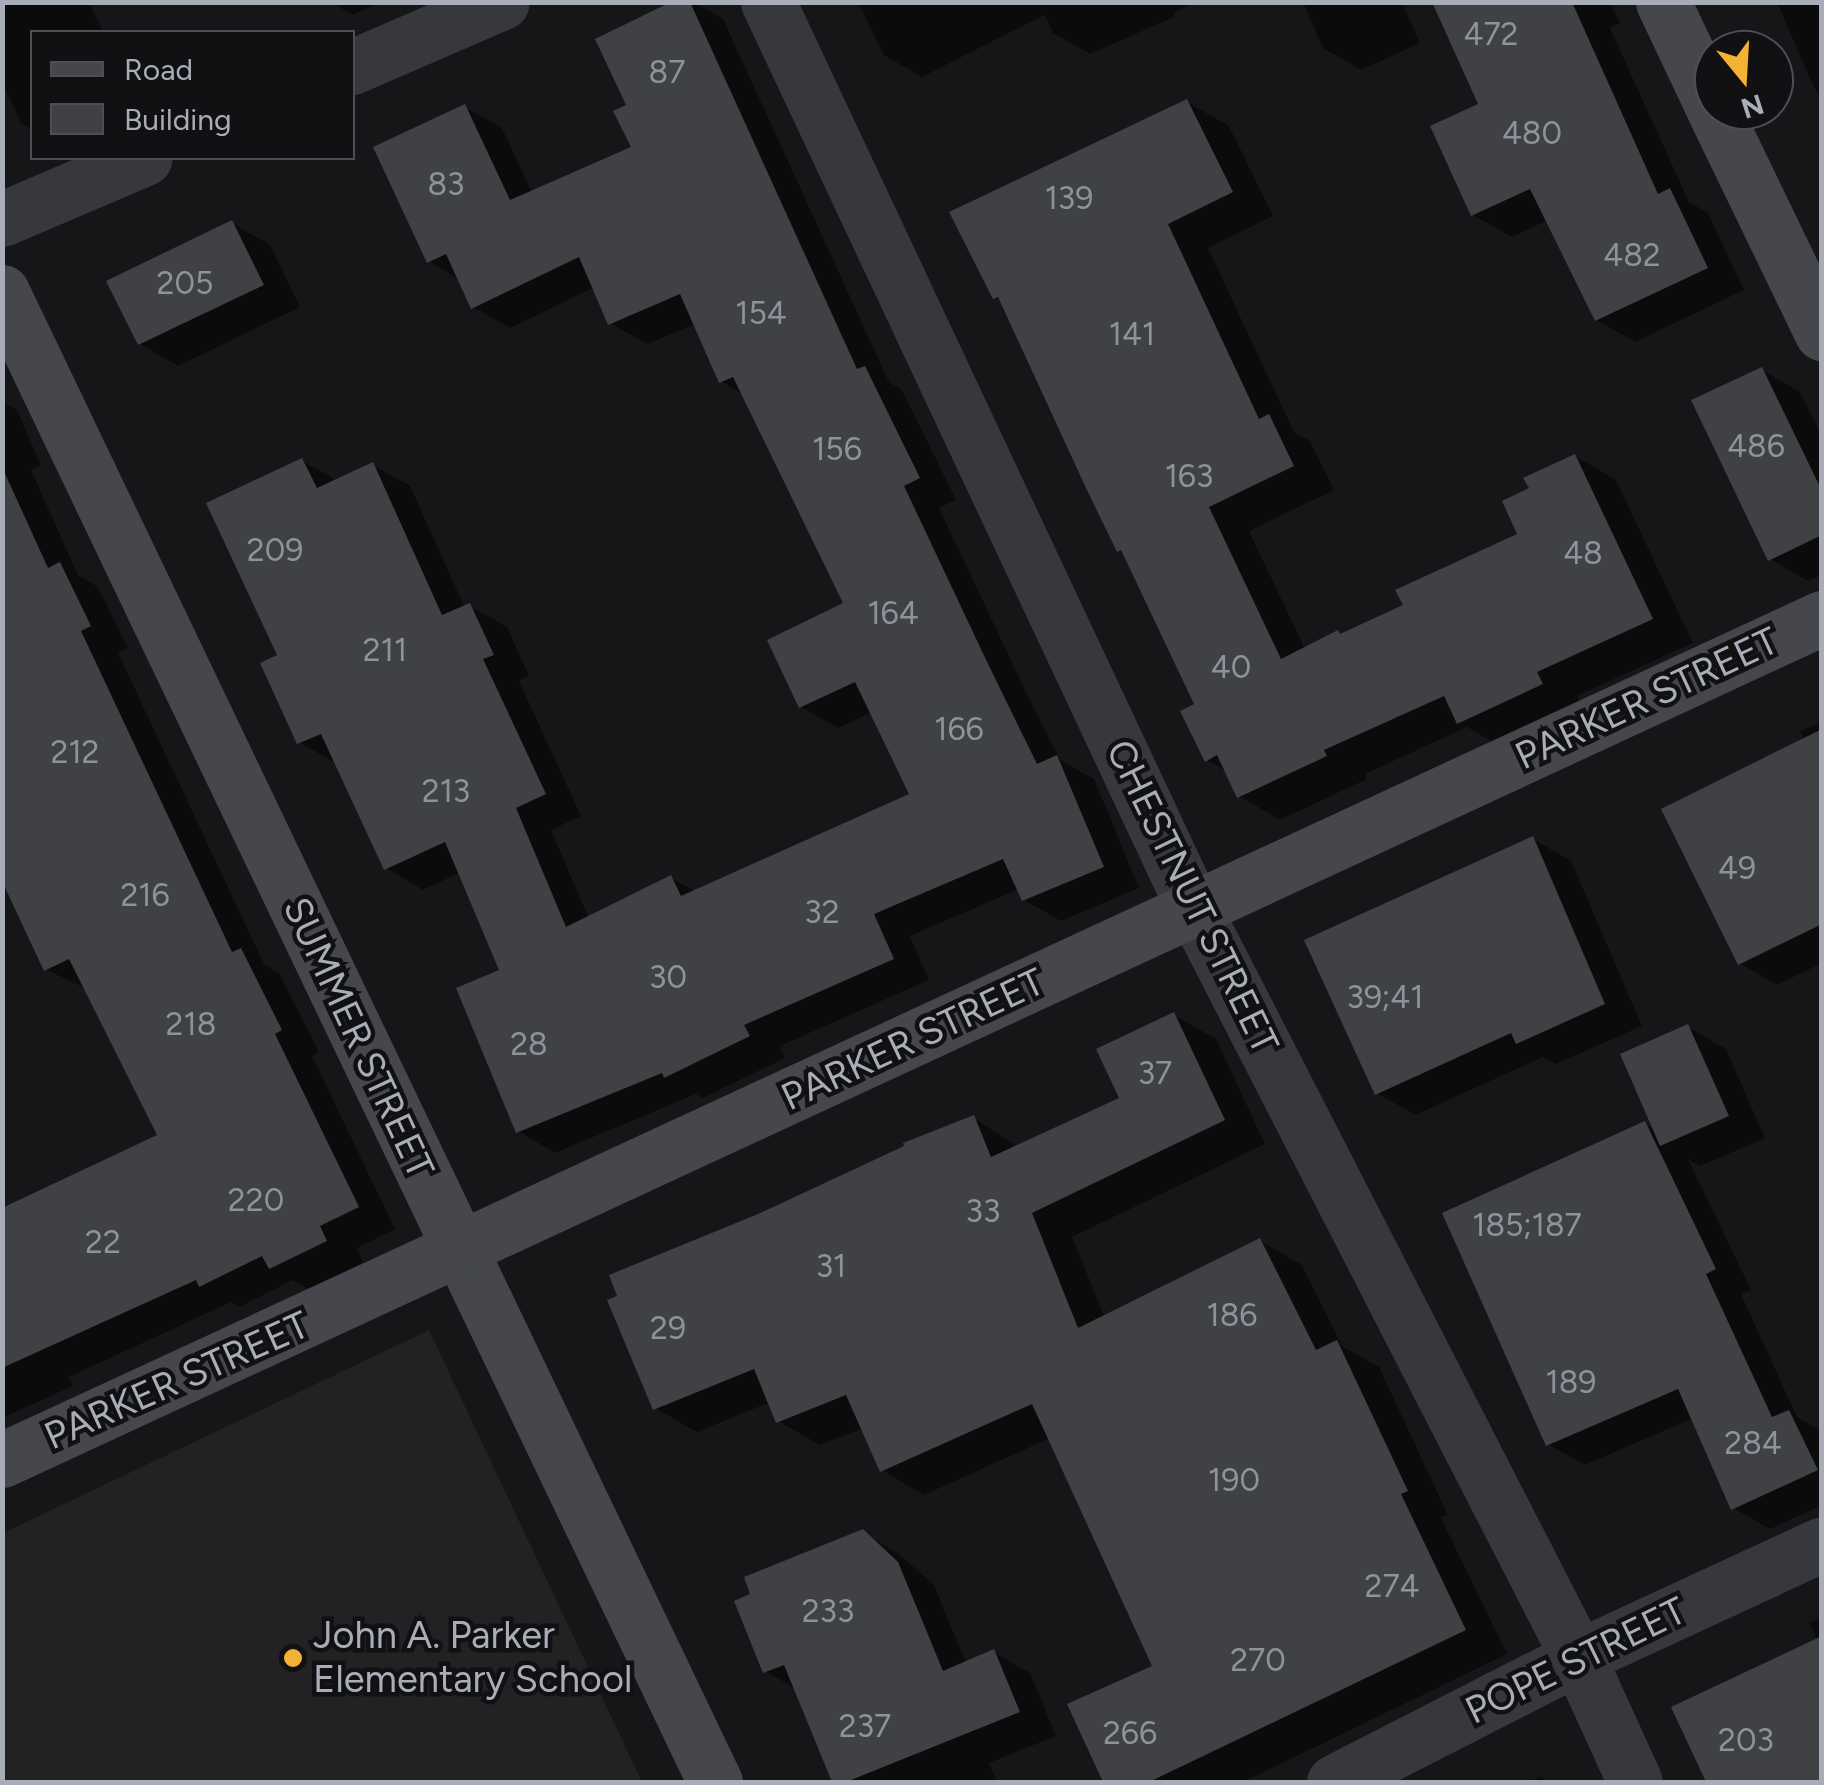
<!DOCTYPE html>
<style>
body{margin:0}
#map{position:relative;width:1824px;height:1785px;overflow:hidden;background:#161618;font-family:Figtree,sans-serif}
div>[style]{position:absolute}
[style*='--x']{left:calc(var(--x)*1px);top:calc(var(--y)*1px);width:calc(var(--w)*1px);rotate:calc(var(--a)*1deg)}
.built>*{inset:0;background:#222225}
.shadow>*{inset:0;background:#0007}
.building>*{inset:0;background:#404145}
.street>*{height:55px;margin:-27.5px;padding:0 27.5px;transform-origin:27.5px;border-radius:27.5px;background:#37383d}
.secondary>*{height:55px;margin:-27.5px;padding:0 27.5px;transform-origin:27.5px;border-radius:27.5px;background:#45474d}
.dots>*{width:28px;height:28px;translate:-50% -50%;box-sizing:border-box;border:5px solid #111113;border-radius:50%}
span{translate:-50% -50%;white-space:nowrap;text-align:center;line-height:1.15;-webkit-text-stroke:9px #111113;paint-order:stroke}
.number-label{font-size:32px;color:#8e929b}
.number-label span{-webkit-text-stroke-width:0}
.street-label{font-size:38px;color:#a8adb8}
.poi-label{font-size:38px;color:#a8adb8}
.left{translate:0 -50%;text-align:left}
.frame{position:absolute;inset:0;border:5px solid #a8adb8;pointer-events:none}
.legend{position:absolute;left:30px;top:30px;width:325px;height:130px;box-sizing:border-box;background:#111113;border:2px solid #4d4f55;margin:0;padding:12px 18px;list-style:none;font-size:30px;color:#a8adb8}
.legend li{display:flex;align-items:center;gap:20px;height:50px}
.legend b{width:50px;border:2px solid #4d4f55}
.north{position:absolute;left:1694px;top:30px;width:100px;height:100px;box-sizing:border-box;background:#111113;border:2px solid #4d4f55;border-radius:50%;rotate:162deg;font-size:28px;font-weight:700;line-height:40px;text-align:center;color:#a8adb8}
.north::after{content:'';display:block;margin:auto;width:35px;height:45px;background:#f3b233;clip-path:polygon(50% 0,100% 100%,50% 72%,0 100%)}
</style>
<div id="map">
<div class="built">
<div style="clip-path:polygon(429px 1330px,642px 1782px,3px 1782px,3px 1533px)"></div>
</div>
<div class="shadow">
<div style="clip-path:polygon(2px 2px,89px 2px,103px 32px,32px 32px,32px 130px,21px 123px,2px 82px)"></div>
<div style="clip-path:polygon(331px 2px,381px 2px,352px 15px)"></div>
<div style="clip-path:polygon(676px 2px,694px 2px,723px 19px,889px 382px,902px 390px,956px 500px,939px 508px,1025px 690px,1060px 760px,1094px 779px,1139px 888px,1061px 921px,1024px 900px,1019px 889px,910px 936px,929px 980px,780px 1046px,785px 1058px,703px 1098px,696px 1094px,555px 1153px,518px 1131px,502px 971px,461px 872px,423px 890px,386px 868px,337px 764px,299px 742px,281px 656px,302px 461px,338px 481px,373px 465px,410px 486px,465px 608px,470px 606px,507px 627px,529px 676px,519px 681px,581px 816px,551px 830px,589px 919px,671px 878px,696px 892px,912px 796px,872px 712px,838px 728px,801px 707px,846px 604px,744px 395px,721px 381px,696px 324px,647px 344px,610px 323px,595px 287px,510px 328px,473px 307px,460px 280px,429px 261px,465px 107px,502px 128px,532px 193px,634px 149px,629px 106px)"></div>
<div style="clip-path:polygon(858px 2px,1194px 2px,1173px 13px,1174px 17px,1090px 54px,1053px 33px,1045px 15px,922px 77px,884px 55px)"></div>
<div style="clip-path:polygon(1303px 2px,1402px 2px,1420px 43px,1361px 70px,1323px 48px)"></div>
<div style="clip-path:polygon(1434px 2px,1610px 2px,1620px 23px,1610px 28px,1689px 202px,1708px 213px,1744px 290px,1635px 342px,1597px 320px,1548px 220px,1512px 237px,1473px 215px,1481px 105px)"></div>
<div style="clip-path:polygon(1777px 2px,1822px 2px,1822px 102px,1810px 79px)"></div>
<div style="clip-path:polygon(1187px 102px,1229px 126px,1273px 216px,1208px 248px,1294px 432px,1310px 441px,1334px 490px,1249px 531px,1305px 649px,1406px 607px,1520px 535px,1532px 489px,1575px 456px,1616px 480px,1693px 643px,1577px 696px,1583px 708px,1500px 746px,1467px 727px,1365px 774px,1367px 779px,1280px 820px,1239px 796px,1228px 772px,1207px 760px,1197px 705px,1004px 303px,995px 298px)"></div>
<div style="clip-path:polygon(232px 223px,270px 245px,300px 307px,178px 366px,140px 344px)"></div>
<div style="clip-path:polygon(1762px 370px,1800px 392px,1822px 436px,1822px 575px,1808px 581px,1770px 559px)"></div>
<div style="clip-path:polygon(2px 402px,17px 410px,41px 465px,31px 470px,78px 575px,98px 587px,128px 648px,118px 653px,264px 964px,279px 973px,319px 1052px,312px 1056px,395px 1229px,357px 1248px,363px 1263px,309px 1289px,293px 1280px,239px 1307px,231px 1302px,69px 1377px,73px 1386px,2px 1418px,2px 1216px,160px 1136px,87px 989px,45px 969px,2px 740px)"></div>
<div style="clip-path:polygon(1822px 722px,1822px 963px,1777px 985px,1739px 963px,1804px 741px,1800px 731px)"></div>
<div style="clip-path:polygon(1533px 839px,1571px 861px,1642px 1026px,1556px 1064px,1543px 1057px,1415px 1115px,1377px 1093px)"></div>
<div style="clip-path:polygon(1174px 1015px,1216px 1039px,1265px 1144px,1072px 1237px,1105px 1318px,1260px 1241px,1302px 1265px,1342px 1346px,1379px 1367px,1448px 1515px,1441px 1518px,1507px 1654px,1243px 1782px,1105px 1782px,1070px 1705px,1155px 1667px,1050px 1438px,924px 1495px,882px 1470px,863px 1428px,820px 1445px,778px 1421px,771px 1402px,697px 1432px,655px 1408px,759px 1217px,974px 1118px,1018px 1147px,1123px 1099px)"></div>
<div style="clip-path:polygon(1688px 1027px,1726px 1049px,1765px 1138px,1700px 1166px,1688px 1159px,1751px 1290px,1741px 1294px,1797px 1417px,1822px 1431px,1822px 1505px,1770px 1529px,1733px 1508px,1693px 1418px,1585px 1465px,1548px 1444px,1645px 1124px,1656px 1130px)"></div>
<div style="clip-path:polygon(862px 1532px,899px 1554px,934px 1585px,966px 1663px,993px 1652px,1030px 1673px,1056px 1736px,989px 1763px,997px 1782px,834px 1782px,796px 1689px,765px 1671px)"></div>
<div style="clip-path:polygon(1822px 1617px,1822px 1782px,1709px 1782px,1674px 1708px,1818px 1641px,1809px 1623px)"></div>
<div style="clip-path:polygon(1539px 1777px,1549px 1782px,1529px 1782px)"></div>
</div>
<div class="building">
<div style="clip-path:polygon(671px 2px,690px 2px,857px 369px,865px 366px,920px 478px,904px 486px,989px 666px,1037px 764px,1057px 755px,1104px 867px,1022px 901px,1003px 859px,874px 914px,894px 959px,744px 1025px,750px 1036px,664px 1078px,662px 1073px,516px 1133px,456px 988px,499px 970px,445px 842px,384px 870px,321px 734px,297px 744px,260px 663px,277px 655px,206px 503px,302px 458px,317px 488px,373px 462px,442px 615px,470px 603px,494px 655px,483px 659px,546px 794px,516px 808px,566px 927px,671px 875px,681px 896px,909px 794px,855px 682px,799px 708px,767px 640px,843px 603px,733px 377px,719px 383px,680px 294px,608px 325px,579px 257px,471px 309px,446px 254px,427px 263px,373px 147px,465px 104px,510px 200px,631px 147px,613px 111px,626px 105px,595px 39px)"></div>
<div style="clip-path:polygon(1432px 2px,1572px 2px,1658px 194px,1670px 188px,1708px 268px,1595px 321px,1530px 189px,1471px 216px,1430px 126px,1478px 104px)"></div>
<div style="clip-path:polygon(1187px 99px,1233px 192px,1168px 224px,1259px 419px,1269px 414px,1294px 466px,1209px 507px,1281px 659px,1338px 630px,1340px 634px,1403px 605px,1395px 590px,1517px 534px,1502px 501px,1529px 488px,1523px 478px,1575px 454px,1653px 619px,1537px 672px,1543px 684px,1457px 724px,1444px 696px,1324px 750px,1327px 756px,1237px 798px,1217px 755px,1205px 762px,1180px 711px,1194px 704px,1121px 550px,1117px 552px,1086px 488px,998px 297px,993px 299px,949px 212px)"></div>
<div style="clip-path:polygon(232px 220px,264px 285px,138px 345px,106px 281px)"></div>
<div style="clip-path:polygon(1762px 367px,1822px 491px,1822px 535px,1768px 561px,1691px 400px)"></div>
<div style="clip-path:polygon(2px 467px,48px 568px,60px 562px,91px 626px,81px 631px,232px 952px,241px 948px,282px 1030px,275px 1034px,359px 1207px,320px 1226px,327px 1241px,269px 1269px,262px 1256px,199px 1287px,196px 1280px,2px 1368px,2px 1208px,157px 1135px,69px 959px,44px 971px,2px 881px)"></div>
<div style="clip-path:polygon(1822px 729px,1822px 924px,1738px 965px,1661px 809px)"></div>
<div style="clip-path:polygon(1533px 836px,1605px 1004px,1516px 1044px,1511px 1033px,1375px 1095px,1304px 940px)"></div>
<div style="clip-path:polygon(1174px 1012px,1225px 1120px,1032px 1213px,1078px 1328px,1260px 1238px,1316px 1350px,1337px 1340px,1408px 1491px,1401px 1494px,1466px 1630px,1149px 1782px,1103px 1782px,1067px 1704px,1152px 1666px,1032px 1404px,880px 1472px,846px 1395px,776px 1423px,754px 1369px,653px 1410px,607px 1300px,617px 1296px,609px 1275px,758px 1214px,904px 1146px,903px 1143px,974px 1115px,991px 1157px,1119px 1098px,1096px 1049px)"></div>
<div style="clip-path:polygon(1688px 1024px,1729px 1116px,1660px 1146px,1620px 1054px)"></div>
<div style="clip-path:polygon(1645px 1121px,1716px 1269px,1706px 1274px,1772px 1417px,1789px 1410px,1818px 1470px,1731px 1510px,1678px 1389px,1546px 1446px,1442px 1213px)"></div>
<div style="clip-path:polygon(863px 1529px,898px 1562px,943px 1671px,994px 1649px,1020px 1712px,846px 1782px,832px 1782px,784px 1665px,763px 1673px,734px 1601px,750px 1594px,744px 1577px)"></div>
<div style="clip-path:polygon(1822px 1636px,1822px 1782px,1706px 1782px,1671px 1707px)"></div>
</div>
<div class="street">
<div style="--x:768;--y:2;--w:1002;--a:64.84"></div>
<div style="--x:1194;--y:909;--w:841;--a:62.83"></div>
<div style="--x:1578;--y:1657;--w:137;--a:65.5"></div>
<div style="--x:352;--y:67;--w:163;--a:-23.4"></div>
<div style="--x:2;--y:219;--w:155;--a:-23.1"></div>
<div style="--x:1334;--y:1782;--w:274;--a:-27.1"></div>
<div style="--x:1578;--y:1657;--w:269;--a:-24.8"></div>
</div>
<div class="secondary">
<div style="--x:1663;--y:2;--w:119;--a:64.7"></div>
<div style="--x:1714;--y:110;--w:248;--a:64.2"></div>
<div style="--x:2;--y:292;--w:1652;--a:64.43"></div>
<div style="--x:2;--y:1460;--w:2005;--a:-24.83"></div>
</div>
<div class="dots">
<div style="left:293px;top:1658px;background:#f3b233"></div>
</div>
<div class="number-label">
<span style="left:1491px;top:34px">472</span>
<span style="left:667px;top:72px">87</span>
<span style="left:1532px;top:133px">480</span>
<span style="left:446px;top:184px">83</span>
<span style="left:1069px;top:198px">139</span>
<span style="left:1632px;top:255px">482</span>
<span style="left:185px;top:283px">205</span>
<span style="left:761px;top:313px">154</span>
<span style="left:1132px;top:334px">141</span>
<span style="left:1756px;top:446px">486</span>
<span style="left:837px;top:449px">156</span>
<span style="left:1189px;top:476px">163</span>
<span style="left:275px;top:550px">209</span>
<span style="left:1583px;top:553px">48</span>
<span style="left:893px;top:613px">164</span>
<span style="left:385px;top:650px">211</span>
<span style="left:1231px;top:667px">40</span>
<span style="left:959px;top:729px">166</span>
<span style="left:75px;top:752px">212</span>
<span style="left:446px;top:791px">213</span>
<span style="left:1737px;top:868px">49</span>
<span style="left:145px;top:895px">216</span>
<span style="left:822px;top:912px">32</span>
<span style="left:668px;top:977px">30</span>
<span style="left:1385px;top:997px">39;41</span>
<span style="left:191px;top:1024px">218</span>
<span style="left:529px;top:1044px">28</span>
<span style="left:1155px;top:1073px">37</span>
<span style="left:256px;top:1200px">220</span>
<span style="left:983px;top:1211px">33</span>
<span style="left:1527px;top:1225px">185;187</span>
<span style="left:103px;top:1242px">22</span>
<span style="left:831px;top:1266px">31</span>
<span style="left:1232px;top:1315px">186</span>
<span style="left:668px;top:1328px">29</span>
<span style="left:1571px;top:1382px">189</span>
<span style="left:1753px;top:1443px">284</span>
<span style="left:1234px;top:1480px">190</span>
<span style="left:1392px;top:1586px">274</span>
<span style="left:828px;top:1611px">233</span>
<span style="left:1258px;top:1660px">270</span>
<span style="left:865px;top:1726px">237</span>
<span style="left:1130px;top:1733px">266</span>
<span style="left:1746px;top:1740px">203</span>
</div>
<div class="street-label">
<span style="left:1647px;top:699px;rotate:-25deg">PARKER STREET</span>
<span style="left:1192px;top:897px;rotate:64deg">CHESTNUT STREET</span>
<span style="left:358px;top:1038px;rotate:65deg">SUMMER STREET</span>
<span style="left:913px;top:1040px;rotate:-25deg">PARKER STREET</span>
<span style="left:177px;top:1381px;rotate:-24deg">PARKER STREET</span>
<span style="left:1576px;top:1661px;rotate:-26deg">POPE STREET</span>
</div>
<div class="poi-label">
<span class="left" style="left:313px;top:1658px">John A. Parker<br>Elementary School</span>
</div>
<div class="frame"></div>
<ul class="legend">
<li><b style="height:12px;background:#45474d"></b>Road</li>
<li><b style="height:28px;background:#404145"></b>Building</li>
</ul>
<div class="north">N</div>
</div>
